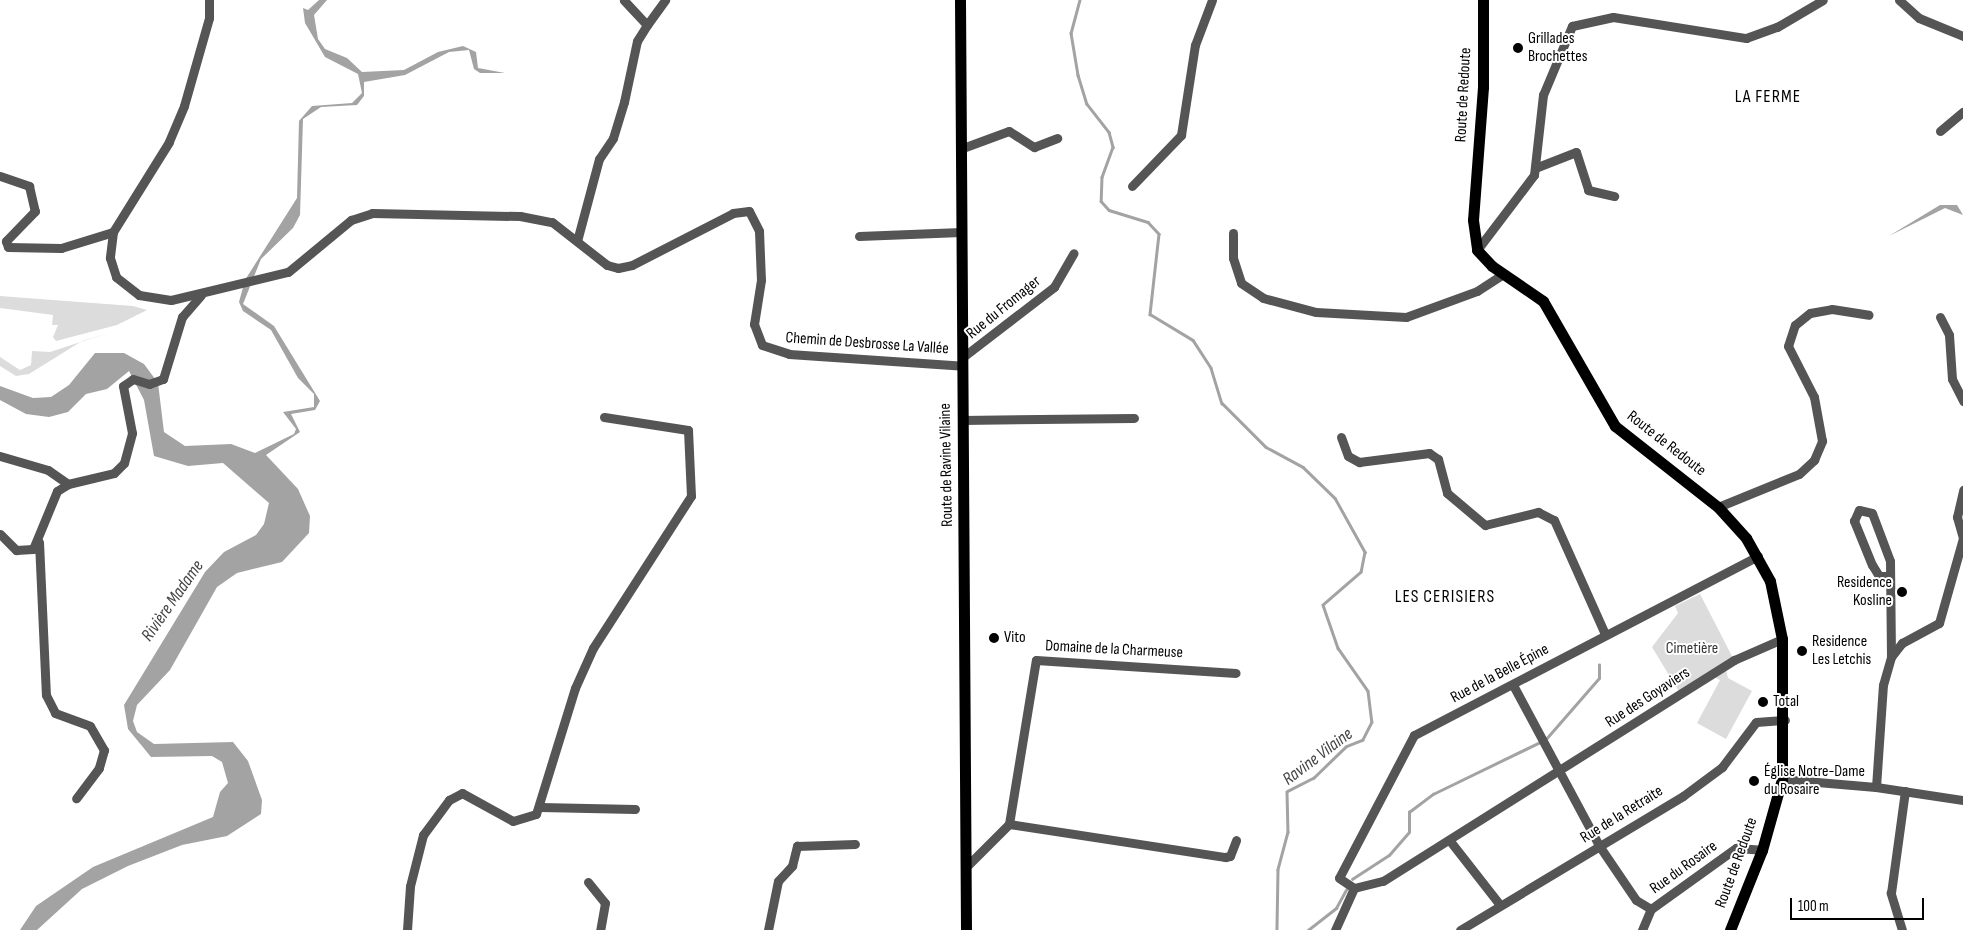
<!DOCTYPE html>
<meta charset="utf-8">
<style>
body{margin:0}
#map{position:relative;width:1963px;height:930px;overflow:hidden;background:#fff;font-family:"Sofia Sans Condensed",sans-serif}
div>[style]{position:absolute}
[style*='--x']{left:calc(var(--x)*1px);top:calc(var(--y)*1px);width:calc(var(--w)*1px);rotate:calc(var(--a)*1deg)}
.green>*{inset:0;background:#dcdcdc}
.water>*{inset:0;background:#a3a3a3}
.stream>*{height:2.5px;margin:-1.25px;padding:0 1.25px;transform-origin:1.25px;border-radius:1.25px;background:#a3a3a3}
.minor>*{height:9px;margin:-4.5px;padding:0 4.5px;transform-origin:4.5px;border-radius:4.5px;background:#555}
.major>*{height:11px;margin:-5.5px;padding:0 5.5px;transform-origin:5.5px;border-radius:5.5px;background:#000}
.dots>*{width:14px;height:14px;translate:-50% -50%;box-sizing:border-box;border:2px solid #fff;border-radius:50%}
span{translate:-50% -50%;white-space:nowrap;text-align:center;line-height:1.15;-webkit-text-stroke:4px #fff;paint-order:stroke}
.poi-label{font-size:16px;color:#000}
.left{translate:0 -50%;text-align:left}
.right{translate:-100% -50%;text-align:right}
.street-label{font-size:16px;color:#000}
.park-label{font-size:16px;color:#333}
.neighbourhood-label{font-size:18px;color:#000;letter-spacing:1px}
.water-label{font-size:18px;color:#444;font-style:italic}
.scale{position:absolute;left:1790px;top:898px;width:134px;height:22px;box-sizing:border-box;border:2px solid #000;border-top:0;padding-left:6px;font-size:15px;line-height:18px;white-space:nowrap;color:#000;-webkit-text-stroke:4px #fff;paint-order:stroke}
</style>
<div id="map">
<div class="green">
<div style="clip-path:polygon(0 296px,133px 306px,147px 310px,117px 325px,56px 341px,53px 337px,58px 325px,52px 325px,53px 315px,0 308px)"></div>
<div style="clip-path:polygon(108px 333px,82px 341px,29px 374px,16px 376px,0 366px,0 357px,20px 370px,31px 365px,32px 351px,50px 352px)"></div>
<div style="clip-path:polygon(1700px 594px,1734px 660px,1725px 666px,1728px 678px,1752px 691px,1726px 739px,1697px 723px,1720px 680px,1710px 675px,1681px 695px,1652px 647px,1678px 613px,1675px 606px)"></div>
</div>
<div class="water">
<div style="clip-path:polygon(319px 0,327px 0,314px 15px,318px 39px,325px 49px,347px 58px,362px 72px,404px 70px,438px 52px,463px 46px,476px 52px,478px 68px,505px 73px,480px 73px,474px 69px,469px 50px,449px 52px,405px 75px,364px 82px,364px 96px,357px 105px,321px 107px,303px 119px,300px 215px,293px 228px,261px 259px,243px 304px,274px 326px,320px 401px,315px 410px,291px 414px,300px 432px,266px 455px,298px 489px,310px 516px,309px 533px,282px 562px,237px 573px,217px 587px,170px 670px,137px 705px,133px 721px,137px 732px,154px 744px,233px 742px,248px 761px,262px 800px,261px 814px,227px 836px,182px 845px,128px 866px,82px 889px,37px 930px,20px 930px,36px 906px,93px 867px,213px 817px,220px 792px,228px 783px,222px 762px,212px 756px,151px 757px,128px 729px,124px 705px,205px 572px,224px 552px,256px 535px,264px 524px,269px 503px,223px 463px,188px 466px,154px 456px,144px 400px,129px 371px,107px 389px,86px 394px,68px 412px,49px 417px,26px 414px,0 400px,0 386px,33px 398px,51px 397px,69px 385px,95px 353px,124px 353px,144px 364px,158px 383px,164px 432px,185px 446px,231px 444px,255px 453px,294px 434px,296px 429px,283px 412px,314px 407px,314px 394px,298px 378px,271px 330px,243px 311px,239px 302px,245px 280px,297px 198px,299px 121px,312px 106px,352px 103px,362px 93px,358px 74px,325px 57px,305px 23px,303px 8px,308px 10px)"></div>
<div style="clip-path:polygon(1940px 205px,1957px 205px,1963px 215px,1945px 208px,1889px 236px)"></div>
</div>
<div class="stream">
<div style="--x:1080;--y:0;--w:34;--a:105"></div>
<div style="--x:1071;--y:33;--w:43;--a:80.5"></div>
<div style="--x:1078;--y:75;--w:30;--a:73"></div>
<div style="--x:1087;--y:104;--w:36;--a:52"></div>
<div style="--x:1109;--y:132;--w:16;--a:75"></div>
<div style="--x:1113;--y:147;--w:32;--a:110"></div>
<div style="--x:1102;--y:177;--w:24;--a:92"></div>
<div style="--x:1101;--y:201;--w:12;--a:48"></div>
<div style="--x:1109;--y:210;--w:41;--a:17.1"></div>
<div style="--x:1148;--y:222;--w:16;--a:47"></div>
<div style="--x:1159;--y:234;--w:81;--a:96.4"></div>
<div style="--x:1150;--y:314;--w:50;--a:31.2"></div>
<div style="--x:1193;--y:340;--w:33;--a:57"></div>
<div style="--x:1211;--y:368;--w:37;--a:73"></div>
<div style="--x:1222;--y:403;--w:62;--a:45"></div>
<div style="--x:1266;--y:447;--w:42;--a:28.4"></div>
<div style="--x:1303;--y:467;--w:45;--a:44.1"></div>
<div style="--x:1335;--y:498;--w:62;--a:60.9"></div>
<div style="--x:1365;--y:552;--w:20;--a:101"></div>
<div style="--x:1361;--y:572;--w:50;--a:139"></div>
<div style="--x:1323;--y:605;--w:46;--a:70.8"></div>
<div style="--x:1338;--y:648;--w:52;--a:55.1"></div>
<div style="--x:1368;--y:691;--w:31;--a:83"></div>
<div style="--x:1372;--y:722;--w:20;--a:117"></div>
<div style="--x:1363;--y:740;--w:18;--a:158"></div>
<div style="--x:1346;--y:747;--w:45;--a:135.9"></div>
<div style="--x:1314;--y:778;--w:30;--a:153"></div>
<div style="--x:1287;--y:792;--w:40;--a:88.6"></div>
<div style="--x:1288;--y:832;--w:39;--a:105"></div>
<div style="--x:1278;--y:870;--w:60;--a:91"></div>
<div style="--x:1545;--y:740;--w:82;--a:-48.9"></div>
<div style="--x:1599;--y:678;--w:13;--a:-90"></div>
<div style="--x:1352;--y:879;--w:44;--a:-33"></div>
<div style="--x:1389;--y:855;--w:30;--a:-49"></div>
<div style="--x:1409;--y:832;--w:20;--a:-90"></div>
<div style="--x:1409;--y:812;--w:30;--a:-37"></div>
<div style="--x:1433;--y:794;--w:119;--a:-25.9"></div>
<div style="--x:1308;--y:930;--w:36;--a:-38"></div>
<div style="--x:1336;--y:908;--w:21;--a:-61"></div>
</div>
<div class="minor">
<div style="--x:209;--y:0;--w:18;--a:90"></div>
<div style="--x:209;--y:18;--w:91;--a:105.9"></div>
<div style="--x:184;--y:106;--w:39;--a:113"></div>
<div style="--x:169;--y:142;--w:106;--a:121.9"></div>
<div style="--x:113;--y:232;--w:26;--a:97"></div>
<div style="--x:110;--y:258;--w:20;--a:72"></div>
<div style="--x:116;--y:277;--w:29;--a:38"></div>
<div style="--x:139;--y:295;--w:32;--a:9"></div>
<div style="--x:171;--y:300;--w:120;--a:-13.5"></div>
<div style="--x:288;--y:272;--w:82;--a:-39.5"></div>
<div style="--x:351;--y:220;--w:22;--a:-18"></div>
<div style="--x:372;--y:213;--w:148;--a:1.2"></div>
<div style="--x:520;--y:216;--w:33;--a:11"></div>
<div style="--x:552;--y:222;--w:70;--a:38"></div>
<div style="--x:607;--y:265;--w:11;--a:15"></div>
<div style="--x:618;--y:268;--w:14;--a:-12"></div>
<div style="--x:632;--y:265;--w:114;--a:-27.2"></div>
<div style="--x:733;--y:213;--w:16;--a:-7"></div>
<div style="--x:749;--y:211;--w:22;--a:63"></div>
<div style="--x:759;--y:231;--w:49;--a:87.7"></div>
<div style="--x:761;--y:280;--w:45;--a:99"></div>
<div style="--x:754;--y:324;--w:22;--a:69"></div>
<div style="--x:762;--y:345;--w:28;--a:18"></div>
<div style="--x:789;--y:354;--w:174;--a:3.9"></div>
<div style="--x:1899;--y:0;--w:27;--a:42"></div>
<div style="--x:1919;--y:18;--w:48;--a:22.2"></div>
<div style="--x:647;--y:25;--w:31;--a:-54"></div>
<div style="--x:1940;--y:131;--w:30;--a:-40"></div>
<div style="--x:960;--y:149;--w:52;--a:-20.2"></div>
<div style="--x:1009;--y:131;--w:30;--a:33"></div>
<div style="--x:1034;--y:147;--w:25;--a:-21"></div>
<div style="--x:1535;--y:168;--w:44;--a:-21.3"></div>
<div style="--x:1576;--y:152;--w:40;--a:72"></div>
<div style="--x:1588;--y:190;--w:27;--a:13"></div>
<div style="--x:0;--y:176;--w:31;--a:19"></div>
<div style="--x:29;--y:186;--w:26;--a:77"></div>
<div style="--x:35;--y:211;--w:42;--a:134"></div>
<div style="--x:6;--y:241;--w:6;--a:72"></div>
<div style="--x:8;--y:247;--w:53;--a:1.1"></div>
<div style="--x:61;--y:248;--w:54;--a:-17.1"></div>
<div style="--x:1132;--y:186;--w:71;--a:-46.1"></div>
<div style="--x:1181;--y:135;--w:91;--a:-81.2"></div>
<div style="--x:1195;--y:45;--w:48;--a:-69.3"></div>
<div style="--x:1233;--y:233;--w:25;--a:90"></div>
<div style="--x:1233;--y:258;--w:26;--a:72"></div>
<div style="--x:1241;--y:283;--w:27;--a:34"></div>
<div style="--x:1263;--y:298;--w:55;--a:14.8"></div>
<div style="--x:1316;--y:312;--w:90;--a:3.2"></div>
<div style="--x:1406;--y:317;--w:76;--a:-20.1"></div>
<div style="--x:1477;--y:291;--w:31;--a:-33"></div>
<div style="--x:859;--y:236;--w:102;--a:-2.2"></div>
<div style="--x:577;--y:241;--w:85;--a:-75"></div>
<div style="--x:599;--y:159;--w:25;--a:-56"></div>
<div style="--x:613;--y:138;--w:38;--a:-73"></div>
<div style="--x:624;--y:102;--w:62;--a:-78"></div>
<div style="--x:637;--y:41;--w:19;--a:-58"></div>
<div style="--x:647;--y:25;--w:34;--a:-133"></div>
<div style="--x:1477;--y:250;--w:94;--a:-52.8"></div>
<div style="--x:1534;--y:175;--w:81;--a:-83.6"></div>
<div style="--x:1543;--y:95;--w:75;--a:-67.2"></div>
<div style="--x:1572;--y:26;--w:42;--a:-12.4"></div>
<div style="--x:1613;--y:17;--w:135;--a:9"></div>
<div style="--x:1746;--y:38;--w:33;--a:-20"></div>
<div style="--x:1777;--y:27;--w:53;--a:-30.4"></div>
<div style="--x:1940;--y:317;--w:20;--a:63"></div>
<div style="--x:1949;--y:335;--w:44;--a:86.1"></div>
<div style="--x:1952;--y:379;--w:25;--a:63"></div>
<div style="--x:963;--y:357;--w:115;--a:-37.6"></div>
<div style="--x:1054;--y:287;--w:39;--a:-60"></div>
<div style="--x:962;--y:420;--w:172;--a:-0.7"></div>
<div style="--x:1341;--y:437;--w:20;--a:70"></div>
<div style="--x:1348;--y:456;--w:13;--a:29"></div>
<div style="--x:1359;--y:462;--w:71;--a:-7.3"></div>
<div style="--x:1429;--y:453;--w:11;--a:34"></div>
<div style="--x:1438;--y:459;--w:35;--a:75"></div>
<div style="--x:1447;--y:493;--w:50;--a:40.1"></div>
<div style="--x:1485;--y:525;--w:55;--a:-13.8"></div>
<div style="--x:1538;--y:512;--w:18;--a:27"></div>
<div style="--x:1554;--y:520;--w:125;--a:65.9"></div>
<div style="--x:0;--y:456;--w:50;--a:16.3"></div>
<div style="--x:48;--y:470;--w:24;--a:35"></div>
<div style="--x:1718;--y:507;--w:87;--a:-22.2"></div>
<div style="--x:1799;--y:474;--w:21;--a:-43"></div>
<div style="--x:1814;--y:460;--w:21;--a:-67"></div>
<div style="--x:1822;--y:441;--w:45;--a:-100.3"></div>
<div style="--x:1814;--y:397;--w:57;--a:-117"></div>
<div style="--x:1788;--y:346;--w:22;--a:-72"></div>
<div style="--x:1795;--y:325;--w:19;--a:-39"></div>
<div style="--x:1810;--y:313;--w:22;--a:-10"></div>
<div style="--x:1832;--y:309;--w:37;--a:9"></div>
<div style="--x:0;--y:534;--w:23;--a:45"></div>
<div style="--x:16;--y:550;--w:17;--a:-3"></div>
<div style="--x:33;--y:549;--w:63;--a:-67.5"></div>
<div style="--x:57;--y:491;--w:13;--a:-32"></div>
<div style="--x:68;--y:484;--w:47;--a:-13.4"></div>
<div style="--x:114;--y:473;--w:14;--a:-45"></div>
<div style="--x:124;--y:463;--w:31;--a:-75"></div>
<div style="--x:132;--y:433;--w:48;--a:-100.8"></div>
<div style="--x:123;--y:386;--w:12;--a:-35"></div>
<div style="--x:133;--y:379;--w:17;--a:17"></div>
<div style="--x:149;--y:384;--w:15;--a:-20"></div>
<div style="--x:163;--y:379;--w:65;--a:-73"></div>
<div style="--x:182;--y:317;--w:29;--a:-49"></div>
<div style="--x:39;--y:542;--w:153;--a:87.4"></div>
<div style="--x:46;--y:695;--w:20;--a:63"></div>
<div style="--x:55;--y:713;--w:37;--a:20"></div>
<div style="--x:90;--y:726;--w:28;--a:60"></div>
<div style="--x:104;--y:750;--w:19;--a:106"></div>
<div style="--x:99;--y:768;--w:38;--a:127"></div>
<div style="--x:1758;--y:556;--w:388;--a:152.5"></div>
<div style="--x:1414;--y:735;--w:161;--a:117.7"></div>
<div style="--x:1339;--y:878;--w:18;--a:34"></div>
<div style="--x:1354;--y:888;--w:30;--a:-14"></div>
<div style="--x:1383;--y:881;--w:415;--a:-32.2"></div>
<div style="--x:1734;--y:660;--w:52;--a:-23.6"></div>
<div style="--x:1890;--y:576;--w:11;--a:180"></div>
<div style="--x:1879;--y:576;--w:13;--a:-122"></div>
<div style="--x:1872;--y:565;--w:48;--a:-112.2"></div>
<div style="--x:1854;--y:521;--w:12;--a:-66"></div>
<div style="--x:1859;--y:510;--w:13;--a:13"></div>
<div style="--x:1872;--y:513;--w:51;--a:69.4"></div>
<div style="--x:1890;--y:561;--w:96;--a:89.4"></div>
<div style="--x:1513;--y:685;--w:184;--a:61.8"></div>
<div style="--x:1600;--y:847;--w:64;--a:55.8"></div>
<div style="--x:1636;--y:900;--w:17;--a:31"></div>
<div style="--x:1782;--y:779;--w:94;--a:4.9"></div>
<div style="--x:1876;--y:787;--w:102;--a:-86.1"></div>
<div style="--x:1883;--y:685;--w:29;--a:-74"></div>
<div style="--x:1891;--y:657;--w:18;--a:-52"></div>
<div style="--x:1902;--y:643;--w:42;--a:-28.4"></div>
<div style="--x:1939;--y:623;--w:88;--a:-74.2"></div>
<div style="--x:1963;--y:538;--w:22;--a:-106"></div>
<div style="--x:1957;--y:517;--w:28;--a:-77"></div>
<div style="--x:1876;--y:787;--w:88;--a:8.5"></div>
<div style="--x:540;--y:807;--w:95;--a:1.2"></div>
<div style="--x:1009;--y:824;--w:219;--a:8.7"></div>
<div style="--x:1225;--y:857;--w:5;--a:-11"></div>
<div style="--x:1230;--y:856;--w:17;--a:-69"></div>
<div style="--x:1450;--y:841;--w:81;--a:52"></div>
<div style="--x:968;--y:865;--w:58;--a:-45"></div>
<div style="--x:1009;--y:824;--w:166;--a:-80.7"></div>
<div style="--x:1036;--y:660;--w:200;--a:3.7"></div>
<div style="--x:588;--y:882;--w:27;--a:51"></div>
<div style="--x:605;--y:903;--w:27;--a:100"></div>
<div style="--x:1651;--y:909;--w:105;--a:-35.7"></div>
<div style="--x:1736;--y:848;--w:26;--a:4"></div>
<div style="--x:407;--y:930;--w:44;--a:-86.1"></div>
<div style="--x:410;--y:886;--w:53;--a:-75.7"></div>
<div style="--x:423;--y:835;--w:44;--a:-53.4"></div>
<div style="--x:449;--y:800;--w:15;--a:-28"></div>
<div style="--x:462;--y:793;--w:58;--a:28.8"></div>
<div style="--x:513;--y:821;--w:24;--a:-17"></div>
<div style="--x:536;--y:814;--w:132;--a:-72.8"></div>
<div style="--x:575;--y:688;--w:44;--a:-65.8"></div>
<div style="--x:593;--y:648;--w:181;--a:-57.2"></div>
<div style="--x:691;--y:496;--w:66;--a:-92.6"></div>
<div style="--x:688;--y:430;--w:85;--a:-171.2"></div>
<div style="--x:768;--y:930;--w:50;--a:-78.5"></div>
<div style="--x:778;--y:881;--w:21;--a:-47"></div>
<div style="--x:792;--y:866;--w:21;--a:-76"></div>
<div style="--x:797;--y:846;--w:58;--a:-2"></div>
<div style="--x:1335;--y:930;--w:46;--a:-65.7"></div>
<div style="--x:1460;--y:930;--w:260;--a:-31"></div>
<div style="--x:1683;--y:796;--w:49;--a:-36.6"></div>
<div style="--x:1722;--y:767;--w:56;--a:-52.9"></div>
<div style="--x:1756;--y:722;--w:29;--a:-4"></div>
<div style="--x:1642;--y:930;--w:23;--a:-67"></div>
<div style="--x:1902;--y:930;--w:39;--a:-107"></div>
<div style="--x:1891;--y:893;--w:103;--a:-82.2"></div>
</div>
<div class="major">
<div style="--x:960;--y:0;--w:930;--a:89.63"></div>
<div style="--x:1483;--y:0;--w:87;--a:90"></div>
<div style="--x:1483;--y:87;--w:133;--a:94.3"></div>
<div style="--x:1473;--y:220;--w:30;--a:82"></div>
<div style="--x:1477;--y:250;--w:22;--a:47"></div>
<div style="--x:1492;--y:266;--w:62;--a:34.5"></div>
<div style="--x:1543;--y:301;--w:144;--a:60.1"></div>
<div style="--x:1615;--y:426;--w:131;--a:38.2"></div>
<div style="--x:1718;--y:507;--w:42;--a:47.9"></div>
<div style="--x:1746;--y:538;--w:49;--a:60.8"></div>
<div style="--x:1770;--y:581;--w:59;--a:78.3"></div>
<div style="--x:1782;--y:639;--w:140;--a:90"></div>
<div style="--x:1782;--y:779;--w:74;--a:105.7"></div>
<div style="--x:1762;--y:850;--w:86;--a:111.8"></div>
</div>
<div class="dots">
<div style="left:1518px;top:48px;background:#000"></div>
<div style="left:1902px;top:592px;background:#000"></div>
<div style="left:994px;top:638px;background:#000"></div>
<div style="left:1802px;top:651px;background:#000"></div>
<div style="left:1763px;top:702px;background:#000"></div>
<div style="left:1754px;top:781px;background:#000"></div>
</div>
<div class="poi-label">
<span class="left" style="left:1528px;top:48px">Grillades<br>Brochettes</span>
<span class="right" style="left:1892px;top:592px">Residence<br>Kosline</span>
<span class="left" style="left:1004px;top:638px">Vito</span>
<span class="left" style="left:1812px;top:651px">Residence<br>Les Letchis</span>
<span class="left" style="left:1773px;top:702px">Total</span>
<span class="left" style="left:1764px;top:781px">Église Notre-Dame<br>du Rosaire</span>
</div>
<div class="street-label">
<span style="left:1464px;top:95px;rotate:-87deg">Route de Redoute</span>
<span style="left:1004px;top:308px;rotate:-39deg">Rue du Fromager</span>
<span style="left:867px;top:344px;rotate:4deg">Chemin de Desbrosse La Vallée</span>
<span style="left:1666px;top:444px;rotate:38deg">Route de Redoute</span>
<span style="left:947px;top:465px;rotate:-91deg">Route de Ravine Vilaine</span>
<span style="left:1114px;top:650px;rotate:3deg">Domaine de la Charmeuse</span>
<span style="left:1500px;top:674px;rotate:-28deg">Rue de la Belle Épine</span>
<span style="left:1648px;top:698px;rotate:-33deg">Rue des Goyaviers</span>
<span style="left:1622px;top:815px;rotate:-32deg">Rue de la Retraite</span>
<span style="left:1737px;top:863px;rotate:-70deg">Route de Redoute</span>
<span style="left:1684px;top:868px;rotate:-36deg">Rue du Rosaire</span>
</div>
<div class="park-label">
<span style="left:1692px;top:649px">Cimetière</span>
</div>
<div class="neighbourhood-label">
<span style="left:1768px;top:97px">LA FERME</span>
<span style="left:1445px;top:597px">LES CERISIERS</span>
</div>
<div class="water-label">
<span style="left:173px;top:601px;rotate:-55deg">Rivière Madame</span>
<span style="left:1318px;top:757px;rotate:-37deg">Ravine Vilaine</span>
</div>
<div class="scale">100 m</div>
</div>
